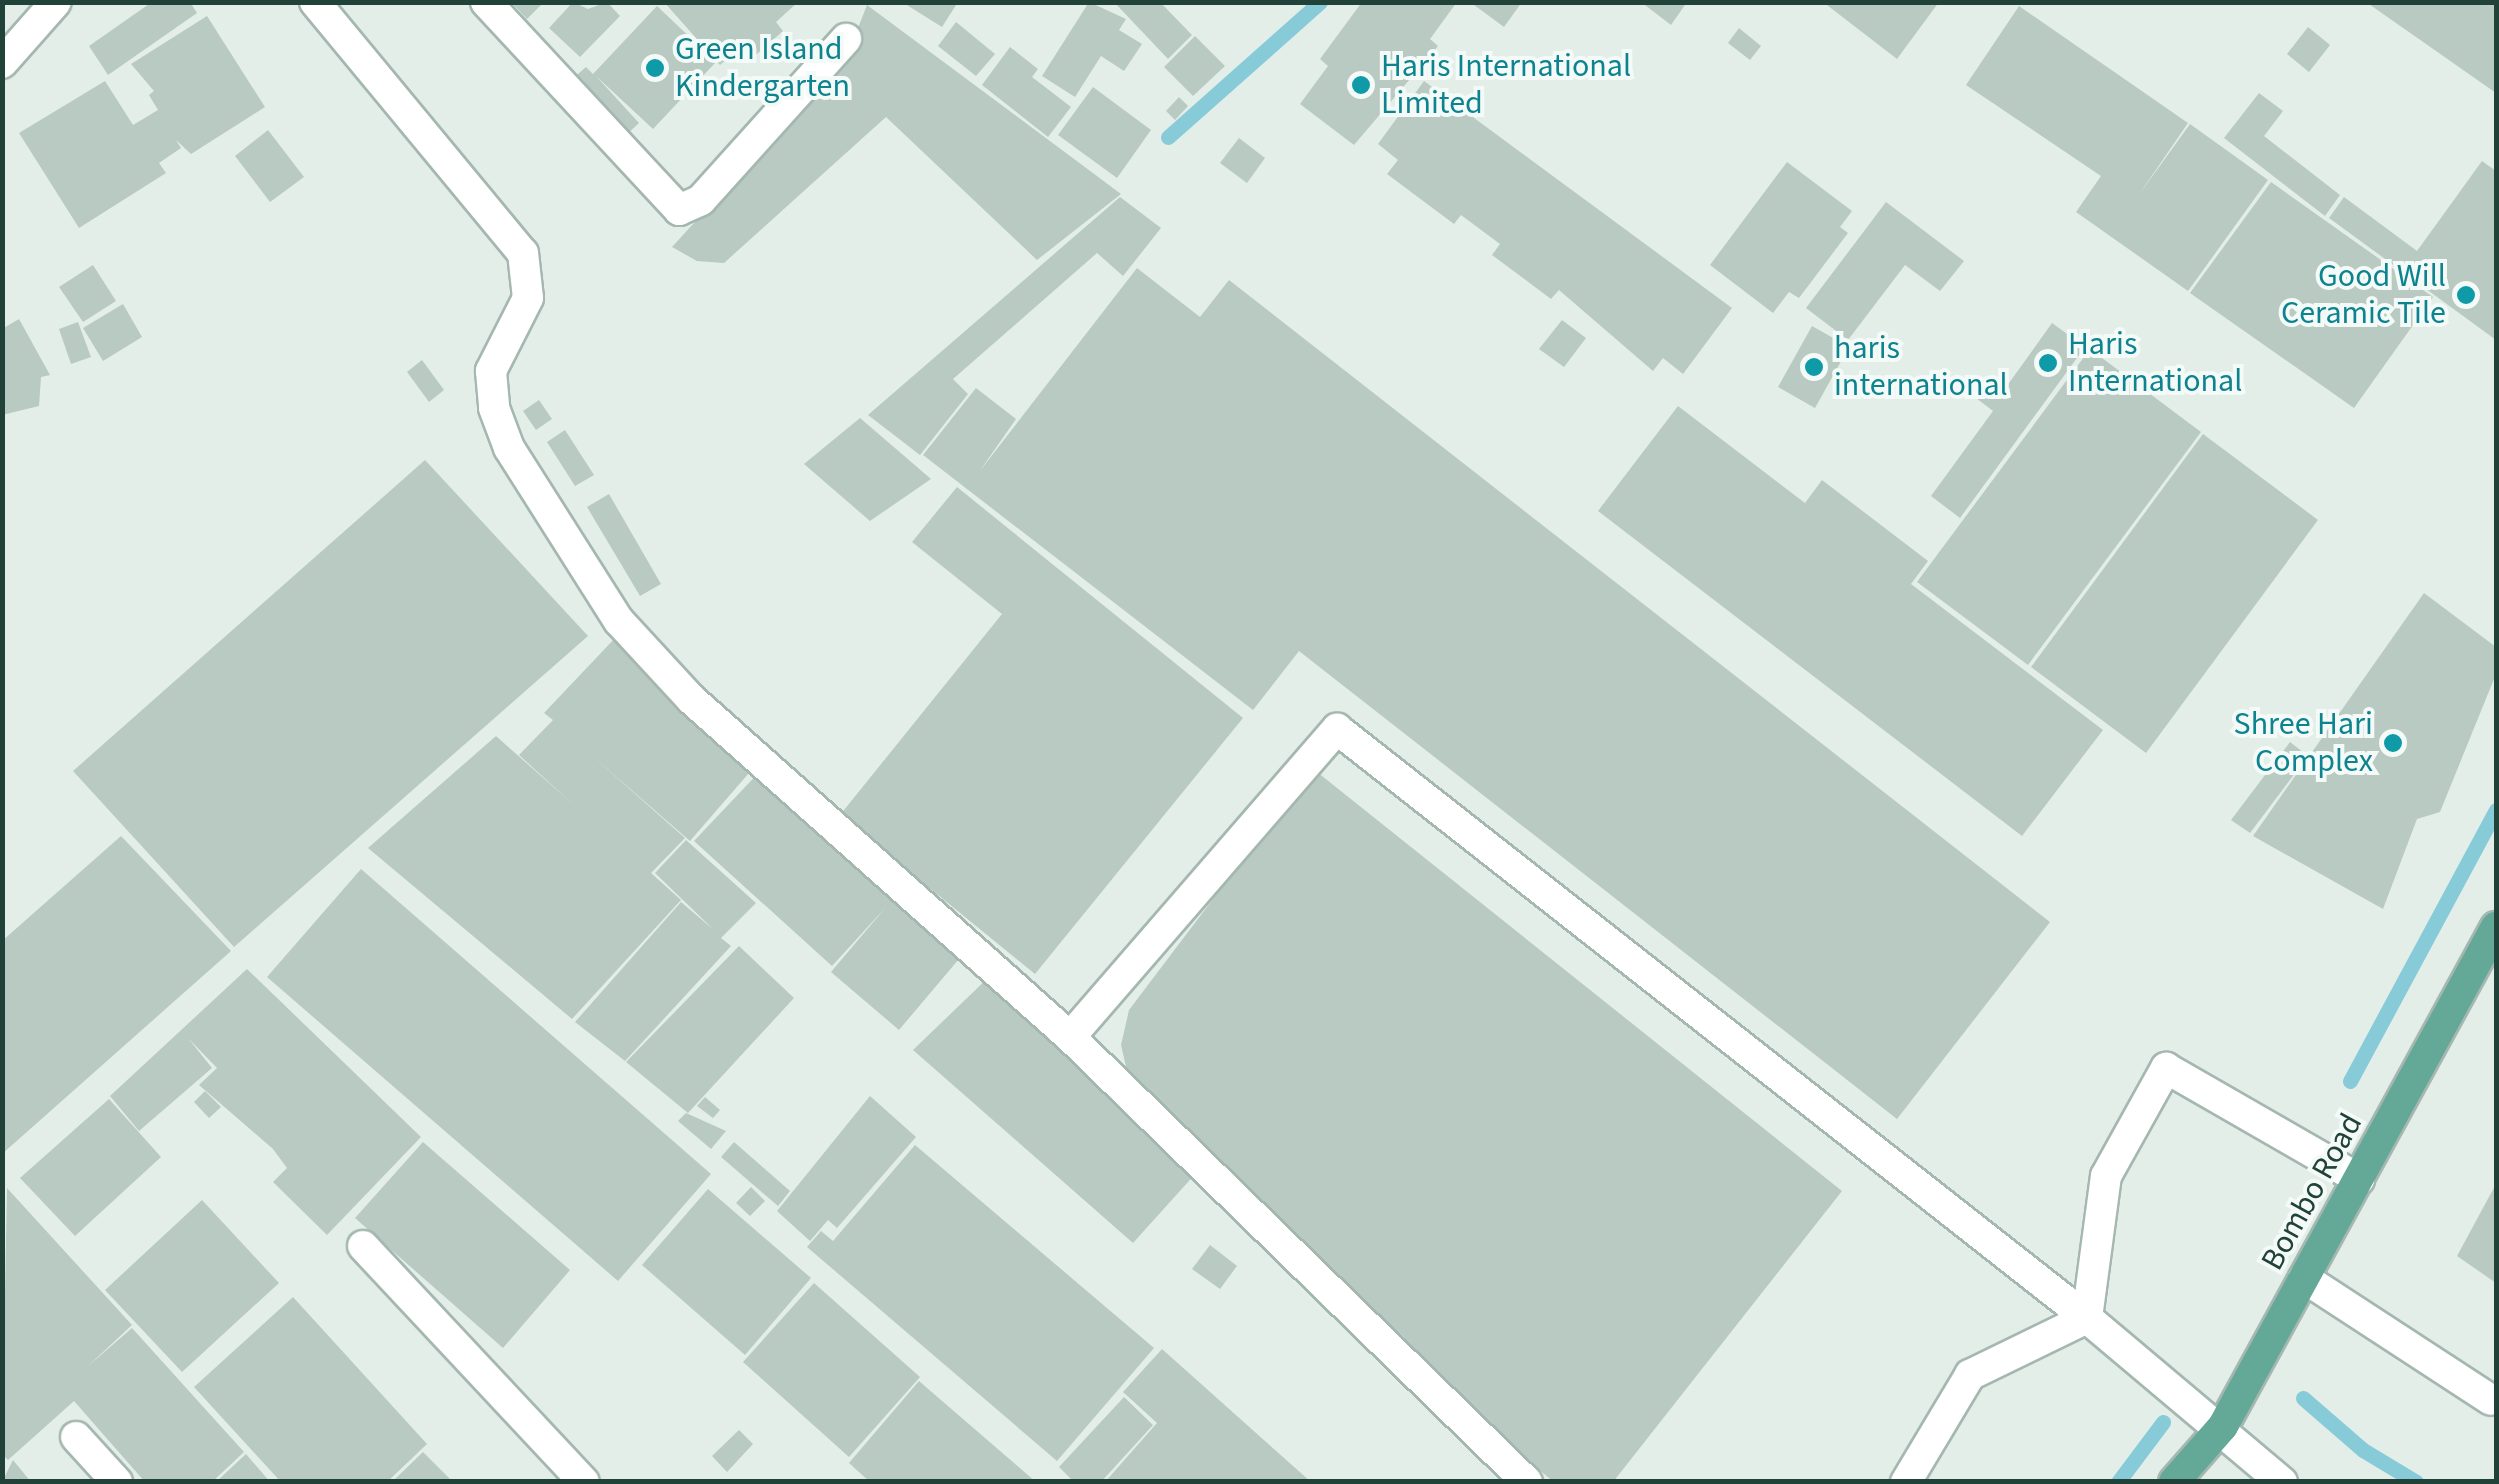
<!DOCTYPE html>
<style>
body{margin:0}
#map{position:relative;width:2499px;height:1484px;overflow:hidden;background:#e3eee9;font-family:"Source Sans 3",sans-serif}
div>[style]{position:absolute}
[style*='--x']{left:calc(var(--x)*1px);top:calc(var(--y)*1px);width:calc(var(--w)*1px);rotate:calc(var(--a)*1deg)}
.stream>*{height:15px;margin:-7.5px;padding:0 7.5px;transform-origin:7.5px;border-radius:7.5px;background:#87cbd8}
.building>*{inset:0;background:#b8cac2}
.roads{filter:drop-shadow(2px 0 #a5b7b1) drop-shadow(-2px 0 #a5b7b1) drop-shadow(0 2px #a5b7b1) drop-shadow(0 -2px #a5b7b1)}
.minor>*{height:30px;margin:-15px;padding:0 15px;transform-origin:15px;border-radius:15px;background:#fff}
.major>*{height:30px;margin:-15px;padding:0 15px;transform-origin:15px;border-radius:15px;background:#64a897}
.dots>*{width:28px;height:28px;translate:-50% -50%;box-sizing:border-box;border:5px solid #f4faf7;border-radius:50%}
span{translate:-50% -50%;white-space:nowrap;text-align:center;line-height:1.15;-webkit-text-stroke:8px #f4faf7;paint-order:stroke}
.culture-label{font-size:32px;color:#0d838f}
.left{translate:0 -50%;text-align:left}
.right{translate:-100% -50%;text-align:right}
.street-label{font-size:32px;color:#214239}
.frame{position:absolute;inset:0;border:5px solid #214239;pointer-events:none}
</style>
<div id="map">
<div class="stream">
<div style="--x:1168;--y:137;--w:203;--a:-41.6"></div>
<div style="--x:2350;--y:1081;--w:308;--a:-61.7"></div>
<div style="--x:2303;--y:1398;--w:79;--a:40.9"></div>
<div style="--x:2363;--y:1450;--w:62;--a:31.1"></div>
<div style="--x:2118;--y:1482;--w:75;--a:-53.1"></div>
</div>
<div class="building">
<div style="clip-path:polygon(152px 2px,190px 2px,197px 13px,108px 75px,89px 46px)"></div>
<div style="clip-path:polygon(511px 2px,544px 2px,527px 19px)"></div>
<div style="clip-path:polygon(573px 2px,588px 9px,607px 2px,620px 16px,580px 57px,549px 28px)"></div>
<div style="clip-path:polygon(664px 2px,798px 2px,776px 22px,783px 31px,751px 59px,740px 47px,720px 65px)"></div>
<div style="clip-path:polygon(902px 2px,958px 2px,942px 27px)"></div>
<div style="clip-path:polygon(1089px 2px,1126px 19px,1119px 30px,1142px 44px,1124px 71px,1101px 56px,1075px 97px,1042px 76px)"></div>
<div style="clip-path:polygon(1114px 2px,1160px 2px,1192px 35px,1168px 59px)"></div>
<div style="clip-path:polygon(1362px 2px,1457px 2px,1430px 39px,1438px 46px,1354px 145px,1300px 104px,1328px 66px,1320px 59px)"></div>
<div style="clip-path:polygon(1470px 2px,1522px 2px,1504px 27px)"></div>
<div style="clip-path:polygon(1641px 2px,1687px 2px,1671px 25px)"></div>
<div style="clip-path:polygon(1823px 2px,1939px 2px,1897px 59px)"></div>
<div style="clip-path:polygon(2366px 2px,2496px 2px,2496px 93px)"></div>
<div style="clip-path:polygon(867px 5px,1121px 194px,1037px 260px,886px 117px,724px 263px,697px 261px,672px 247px,847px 56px)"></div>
<div style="clip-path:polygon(657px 6px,716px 62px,653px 129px,596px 76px,639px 123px,623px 138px,570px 81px,586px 67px,593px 74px)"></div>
<div style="clip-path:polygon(2019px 6px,2188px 123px,2138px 196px,2190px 124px,2268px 180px,2188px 291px,2076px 212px,2101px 176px,1966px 85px)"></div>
<div style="clip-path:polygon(207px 16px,265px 107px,191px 154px,176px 140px,181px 148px,159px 163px,166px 173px,79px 228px,19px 133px,105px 81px,133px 125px,158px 110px,149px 95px,154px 91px,131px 64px)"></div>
<div style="clip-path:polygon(956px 22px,995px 54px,976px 76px,938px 46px)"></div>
<div style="clip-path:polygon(2308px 27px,2330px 45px,2309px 72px,2287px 54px)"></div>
<div style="clip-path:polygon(1739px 28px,1761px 46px,1750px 60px,1728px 43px)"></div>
<div style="clip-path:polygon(1195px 36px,1225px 66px,1193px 96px,1164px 67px)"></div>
<div style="clip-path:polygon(1010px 47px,1038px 69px,1032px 77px,1071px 107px,1048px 137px,982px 85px)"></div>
<div style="clip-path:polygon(1424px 81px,1732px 308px,1683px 374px,1663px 358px,1653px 371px,1559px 290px,1551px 299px,1492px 255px,1500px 244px,1461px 215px,1454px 224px,1387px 174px,1398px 160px,1378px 144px)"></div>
<div style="clip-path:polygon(1093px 87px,1151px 130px,1117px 178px,1058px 135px)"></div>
<div style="clip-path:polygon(2259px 93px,2283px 111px,2264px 136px,2340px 195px,2325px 216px,2224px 138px)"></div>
<div style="clip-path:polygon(1179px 97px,1188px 106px,1175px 120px,1166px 111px)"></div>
<div style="clip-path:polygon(268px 130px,304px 177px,270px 202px,235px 156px)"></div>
<div style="clip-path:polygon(1239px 138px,1265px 158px,1247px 183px,1220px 163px)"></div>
<div style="clip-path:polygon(2482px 161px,2496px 171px,2496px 340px,2329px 218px,2344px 197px,2417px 251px)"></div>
<div style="clip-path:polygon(1787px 162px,1852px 211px,1840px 227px,1848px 233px,1799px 298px,1789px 292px,1773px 313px,1710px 265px)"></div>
<div style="clip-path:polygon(2271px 182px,2433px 297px,2354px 408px,2190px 293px)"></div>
<div style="clip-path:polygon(1120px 197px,1161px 228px,1123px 276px,1097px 253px,953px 379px,968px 394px,920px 455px,868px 415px)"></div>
<div style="clip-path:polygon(1886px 202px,1964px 261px,1940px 291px,1905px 265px,1848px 340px,1806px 308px)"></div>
<div style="clip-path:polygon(93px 265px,116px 301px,83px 322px,59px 287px)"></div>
<div style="clip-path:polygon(1137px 268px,1200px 317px,1229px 280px,2050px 922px,1897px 1119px,1299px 651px,1253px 710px,923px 455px,976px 388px,1016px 419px,979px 472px)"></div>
<div style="clip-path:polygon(123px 304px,142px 337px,103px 361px,83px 328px)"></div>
<div style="clip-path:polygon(19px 319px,50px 375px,41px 377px,39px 406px,2px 415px,2px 329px)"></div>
<div style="clip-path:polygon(1562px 320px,1586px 338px,1564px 367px,1539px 349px)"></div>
<div style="clip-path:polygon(78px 322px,91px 357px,71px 364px,59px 329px)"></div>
<div style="clip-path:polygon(2052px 323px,2085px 347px,1960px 518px,1931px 496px,1993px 411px,1976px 398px,1990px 379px,2004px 390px)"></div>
<div style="clip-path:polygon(1812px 326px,1849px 347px,1815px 408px,1778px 387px)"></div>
<div style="clip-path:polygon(2090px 349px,2201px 432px,2028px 665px,1917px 582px)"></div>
<div style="clip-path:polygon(422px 360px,444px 390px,429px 402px,407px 372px)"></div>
<div style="clip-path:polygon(539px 400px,552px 419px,536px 430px,523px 411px)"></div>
<div style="clip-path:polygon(1678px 406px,1805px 503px,1822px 480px,1928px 561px,1911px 584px,2103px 730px,2022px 836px,1598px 511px)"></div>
<div style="clip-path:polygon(860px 418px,931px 479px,870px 521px,804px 464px)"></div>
<div style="clip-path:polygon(565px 430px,594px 475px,575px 486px,547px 442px)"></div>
<div style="clip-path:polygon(2203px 434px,2318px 520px,2146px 753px,2031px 667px)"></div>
<div style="clip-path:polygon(425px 460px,588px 636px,234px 947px,73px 771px)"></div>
<div style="clip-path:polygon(957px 487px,1243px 718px,1035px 974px,840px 815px,1002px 614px,912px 542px)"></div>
<div style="clip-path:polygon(609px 494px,661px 584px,640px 596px,587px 507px)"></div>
<div style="clip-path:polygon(2424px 593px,2496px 647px,2496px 674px,2440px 812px,2417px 819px,2383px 909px,2253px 836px)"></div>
<div style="clip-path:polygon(617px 636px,755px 766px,690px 841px,590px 754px,685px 838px,651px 873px,681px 900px,572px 1019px,368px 848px,496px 736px,575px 806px,519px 755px,553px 720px,544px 713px)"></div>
<div style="clip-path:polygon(2290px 742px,2308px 756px,2250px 833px,2231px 820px)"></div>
<div style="clip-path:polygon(764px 767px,964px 953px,899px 1030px,831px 972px,886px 907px,832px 966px,694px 841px)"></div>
<div style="clip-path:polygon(1312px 768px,1842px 1191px,1613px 1482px,1554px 1482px,1426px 1377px,1419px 1355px,1400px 1343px,1405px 1338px,1130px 1084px,1121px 1045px,1129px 1010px)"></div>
<div style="clip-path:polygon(121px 836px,231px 951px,2px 1154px,2px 941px)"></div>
<div style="clip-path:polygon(686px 840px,756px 903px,721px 938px,731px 946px,625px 1061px,575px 1022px,681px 902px,714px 930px,655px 873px)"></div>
<div style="clip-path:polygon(361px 869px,711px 1174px,618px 1281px,267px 977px)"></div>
<div style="clip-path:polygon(739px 946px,794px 998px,688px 1113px,626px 1062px)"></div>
<div style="clip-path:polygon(247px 969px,421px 1137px,327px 1235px,273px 1182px,287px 1168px,273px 1149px,199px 1085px,217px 1068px,188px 1038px,212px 1068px,139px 1131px,110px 1096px)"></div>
<div style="clip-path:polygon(992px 974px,1197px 1172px,1133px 1243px,913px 1050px)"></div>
<div style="clip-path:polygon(205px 1091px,221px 1107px,209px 1118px,194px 1102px)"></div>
<div style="clip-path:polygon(870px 1096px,916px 1137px,837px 1228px,828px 1220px,810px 1241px,777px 1211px)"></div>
<div style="clip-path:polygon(705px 1097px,720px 1110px,713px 1118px,697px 1106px)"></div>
<div style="clip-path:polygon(109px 1099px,161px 1157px,75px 1236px,20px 1178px)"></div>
<div style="clip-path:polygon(686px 1113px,726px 1131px,711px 1149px,678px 1121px)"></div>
<div style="clip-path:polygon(423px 1142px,570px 1270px,503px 1348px,355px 1218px)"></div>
<div style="clip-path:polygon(734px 1142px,790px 1191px,778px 1206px,721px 1157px)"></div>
<div style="clip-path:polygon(915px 1145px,1154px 1348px,1057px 1461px,807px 1247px,821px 1231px,833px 1241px)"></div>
<div style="clip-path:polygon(2496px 1184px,2496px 1283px,2457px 1256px)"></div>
<div style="clip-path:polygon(751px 1187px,765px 1201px,750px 1216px,736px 1203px)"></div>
<div style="clip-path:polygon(7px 1188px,132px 1325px,87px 1367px,132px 1328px,244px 1452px,212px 1482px,145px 1482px,74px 1401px,8px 1460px,2px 1454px)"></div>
<div style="clip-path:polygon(708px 1189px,811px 1278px,745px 1355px,642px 1265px)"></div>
<div style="clip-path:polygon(202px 1200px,279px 1283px,182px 1372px,105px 1290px)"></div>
<div style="clip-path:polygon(1210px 1245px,1237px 1266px,1220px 1289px,1192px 1269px)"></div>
<div style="clip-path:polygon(814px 1283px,920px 1377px,849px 1457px,743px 1362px)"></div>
<div style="clip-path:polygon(293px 1297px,427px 1444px,387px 1482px,281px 1482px,194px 1387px)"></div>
<div style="clip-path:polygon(1162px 1349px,1311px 1482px,1105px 1482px,1157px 1423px,1123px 1392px)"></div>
<div style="clip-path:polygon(919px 1381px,1036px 1482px,870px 1482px,849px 1463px)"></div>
<div style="clip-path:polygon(1124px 1397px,1153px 1425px,1101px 1482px,1074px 1482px,1059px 1467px)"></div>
<div style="clip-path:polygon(739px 1430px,753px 1444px,727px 1472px,712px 1456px)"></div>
<div style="clip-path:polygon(423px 1452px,450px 1479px,392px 1482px)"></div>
<div style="clip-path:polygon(246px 1454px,270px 1482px,216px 1482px)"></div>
<div style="clip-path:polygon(13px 1460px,31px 1482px,2px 1482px)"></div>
</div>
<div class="roads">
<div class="minor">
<div style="--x:315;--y:2;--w:326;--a:50.4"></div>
<div style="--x:523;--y:253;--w:45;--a:83.7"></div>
<div style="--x:528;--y:298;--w:82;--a:116.9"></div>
<div style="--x:491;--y:371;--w:37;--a:85"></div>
<div style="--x:494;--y:408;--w:43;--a:69.4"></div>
<div style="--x:509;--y:448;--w:205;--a:57.6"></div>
<div style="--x:619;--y:621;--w:106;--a:47.3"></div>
<div style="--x:691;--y:699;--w:508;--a:41.73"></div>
<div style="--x:486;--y:2;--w:284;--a:47.1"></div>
<div style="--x:679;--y:210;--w:24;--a:-24"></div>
<div style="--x:701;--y:200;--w:217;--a:-48"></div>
<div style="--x:2;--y:63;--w:81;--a:-48.5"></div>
<div style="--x:363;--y:1246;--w:323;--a:46.9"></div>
<div style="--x:2304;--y:1278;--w:223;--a:33.1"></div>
<div style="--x:76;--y:1437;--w:61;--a:47.7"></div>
<div style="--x:1527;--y:1482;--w:638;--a:-135.76"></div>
<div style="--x:1070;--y:1037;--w:408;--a:-49.1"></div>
<div style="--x:1337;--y:729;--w:954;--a:38.14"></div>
<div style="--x:2087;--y:1318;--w:255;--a:40.1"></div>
<div style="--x:1906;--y:1482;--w:125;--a:-59.1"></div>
<div style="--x:1970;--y:1375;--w:130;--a:-26"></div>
<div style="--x:2087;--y:1318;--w:143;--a:-82.4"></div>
<div style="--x:2106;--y:1176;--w:124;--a:-60.9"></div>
<div style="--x:2166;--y:1068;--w:223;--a:29.9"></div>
</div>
<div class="major">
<div style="--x:2174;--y:1482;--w:74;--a:-48.8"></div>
<div style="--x:2223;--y:1426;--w:569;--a:-61.32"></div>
</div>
</div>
<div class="dots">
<div style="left:655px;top:68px;background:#0f9aa8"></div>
<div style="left:1361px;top:85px;background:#0f9aa8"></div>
<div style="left:2466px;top:295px;background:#0f9aa8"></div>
<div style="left:2048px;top:363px;background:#0f9aa8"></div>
<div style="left:1814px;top:367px;background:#0f9aa8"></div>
<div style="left:2393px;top:743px;background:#0f9aa8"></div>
</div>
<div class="culture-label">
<span class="left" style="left:675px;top:68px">Green Island<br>Kindergarten</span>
<span class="left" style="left:1381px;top:85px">Haris International<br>Limited</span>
<span class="right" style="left:2446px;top:295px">Good Will<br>Ceramic Tile</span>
<span class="left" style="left:2068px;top:363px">Haris<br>International</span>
<span class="left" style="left:1834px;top:367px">haris<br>international</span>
<span class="right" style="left:2373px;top:743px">Shree Hari<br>Complex</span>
</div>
<div class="street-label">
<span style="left:2312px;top:1192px;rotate:-61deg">Bombo Road</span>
</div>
<div class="frame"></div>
</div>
